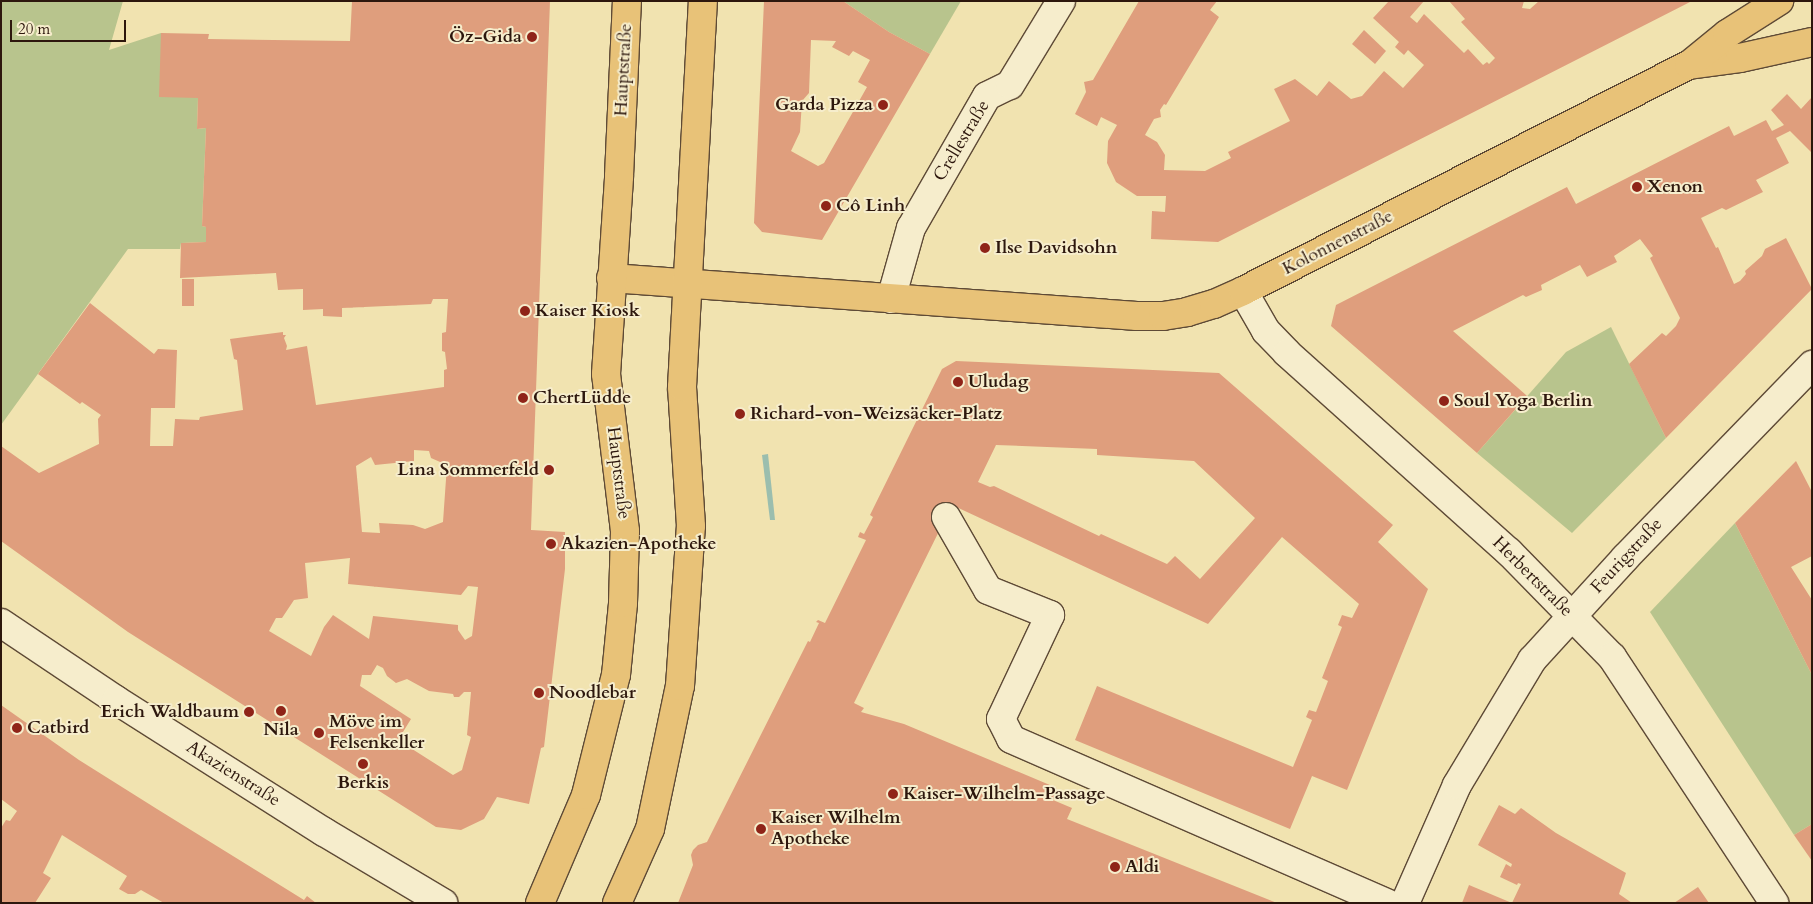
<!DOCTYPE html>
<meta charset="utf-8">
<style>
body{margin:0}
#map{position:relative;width:1813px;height:904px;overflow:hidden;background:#f1e3b0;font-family:Cardo,serif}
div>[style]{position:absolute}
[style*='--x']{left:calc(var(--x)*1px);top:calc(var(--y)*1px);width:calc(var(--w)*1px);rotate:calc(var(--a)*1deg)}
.green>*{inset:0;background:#b8c48d}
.water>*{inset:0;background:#9bbeae}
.building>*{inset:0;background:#df9e7d}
.roads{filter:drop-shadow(1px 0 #5e4a36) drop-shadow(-1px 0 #5e4a36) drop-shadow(0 1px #5e4a36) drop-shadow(0 -1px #5e4a36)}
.minor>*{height:28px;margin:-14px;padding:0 14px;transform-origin:14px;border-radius:14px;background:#f6edcc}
.major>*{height:28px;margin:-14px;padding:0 14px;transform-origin:14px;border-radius:14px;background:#e8c278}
.dots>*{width:14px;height:14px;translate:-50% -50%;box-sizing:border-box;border:2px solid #f6edcc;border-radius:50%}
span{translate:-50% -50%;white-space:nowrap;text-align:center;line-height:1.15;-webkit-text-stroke:4px #f6edcc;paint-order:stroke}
.poi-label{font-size:18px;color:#2d170d;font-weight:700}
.right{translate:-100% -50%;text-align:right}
.left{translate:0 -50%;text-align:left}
.street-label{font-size:18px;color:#2d170d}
.frame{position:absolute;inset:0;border:2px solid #2d170d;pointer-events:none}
.scale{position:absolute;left:10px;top:20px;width:116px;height:22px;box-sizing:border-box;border:2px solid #2d170d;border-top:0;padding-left:6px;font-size:15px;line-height:18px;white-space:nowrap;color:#2d170d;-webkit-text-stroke:4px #f6edcc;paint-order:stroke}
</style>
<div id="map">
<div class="green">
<div style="clip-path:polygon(1px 1px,123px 1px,109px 50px,161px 33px,198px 98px,197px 129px,206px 128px,202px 226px,206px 227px,206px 242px,181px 243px,180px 249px,128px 249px,1px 425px)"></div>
<div style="clip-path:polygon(843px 1px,961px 1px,930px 54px,889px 32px)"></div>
<div style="clip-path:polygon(1611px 327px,1666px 438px,1572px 533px,1477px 453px,1566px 352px)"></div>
<div style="clip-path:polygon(1735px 523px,1812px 675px,1812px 824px,1794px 835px,1650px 612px)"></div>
</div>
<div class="water">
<div style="clip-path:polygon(768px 454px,775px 520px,770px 520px,762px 455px)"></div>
</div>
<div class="building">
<div style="clip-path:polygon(evenodd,352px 1px,550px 1px,531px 530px,565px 532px,565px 569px,544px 747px,541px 748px,529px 804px,497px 797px,484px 819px,461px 830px,436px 827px,128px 632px,1px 541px,1px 446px,39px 473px,99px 444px,98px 419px,101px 415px,82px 402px,80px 404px,38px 374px,90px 303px,154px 354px,158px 349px,177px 350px,175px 408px,151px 408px,150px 446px,173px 446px,175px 419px,199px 420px,200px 417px,243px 410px,237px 360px,234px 359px,230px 339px,283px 332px,283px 335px,286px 335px,284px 338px,287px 346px,286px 350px,307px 346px,316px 405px,444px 387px,444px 370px,447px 369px,445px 352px,442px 351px,442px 333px,446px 332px,448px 299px,433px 299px,431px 304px,342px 308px,342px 317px,323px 316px,323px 309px,303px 310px,303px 289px,278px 290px,276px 273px,180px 278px,181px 243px,206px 242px,206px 227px,202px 226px,206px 128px,197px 129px,198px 98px,159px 97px,161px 33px,209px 34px,208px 39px,350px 41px,352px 1px,414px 450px,429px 451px,431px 458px,447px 465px,443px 522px,425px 529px,413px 525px,379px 523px,380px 533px,362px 532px,356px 466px,371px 457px,375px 465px,414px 461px,414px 450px,352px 1px,350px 558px,348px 584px,461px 595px,468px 586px,478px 587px,472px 636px,465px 640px,458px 630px,458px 625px,373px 616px,369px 639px,333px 615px,324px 627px,311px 656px,269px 631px,276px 618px,282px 618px,294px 600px,308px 598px,305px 563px,350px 558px,352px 1px,377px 665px,383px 668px,387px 676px,396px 683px,407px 679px,429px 691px,453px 694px,454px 697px,459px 697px,464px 692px,471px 692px,467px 735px,471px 737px,462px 770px,453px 775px,398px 740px,411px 719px,360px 686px,362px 675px,371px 675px,377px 665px)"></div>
<div style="clip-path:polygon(evenodd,764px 1px,843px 1px,889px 32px,930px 54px,822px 240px,762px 232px,754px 223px,764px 1px,811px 40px,836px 41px,832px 47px,849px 56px,853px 51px,870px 60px,858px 82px,867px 87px,824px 163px,818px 166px,791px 151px,800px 132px,802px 101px,809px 93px,811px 40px)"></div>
<div style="clip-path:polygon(1139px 1px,1217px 1px,1210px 10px,1219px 17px,1166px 105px,1164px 104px,1160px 110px,1161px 117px,1154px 119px,1145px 135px,1157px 142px,1165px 155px,1164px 170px,1205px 171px,1231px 158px,1228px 152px,1290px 121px,1274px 89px,1295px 79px,1317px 96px,1329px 81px,1351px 99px,1362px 96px,1384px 71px,1403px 88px,1424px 65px,1408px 50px,1404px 55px,1395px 47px,1399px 42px,1373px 18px,1389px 1px,1424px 1px,1410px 17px,1417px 23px,1424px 14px,1464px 53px,1468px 49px,1483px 65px,1487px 62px,1489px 64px,1495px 58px,1461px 22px,1465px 19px,1449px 1px,1524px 1px,1522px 8px,1530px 9px,1539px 1px,1692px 1px,1218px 242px,1151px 239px,1152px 211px,1165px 212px,1166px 196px,1137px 196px,1116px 182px,1107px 163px,1108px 141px,1117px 125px,1101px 117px,1097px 126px,1075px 114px,1086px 92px,1084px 82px,1093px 80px)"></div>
<div style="clip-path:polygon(1364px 30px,1386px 51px,1375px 64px,1352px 44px)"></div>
<div style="clip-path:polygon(1787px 94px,1801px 109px,1812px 97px,1812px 153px,1790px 131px,1776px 138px,1789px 163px,1756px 180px,1763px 192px,1726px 210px,1722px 208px,1701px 218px,1716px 248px,1718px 247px,1734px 284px,1740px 281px,1746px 274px,1745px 271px,1762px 256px,1765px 249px,1786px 238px,1812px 289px,1666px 438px,1629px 364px,1662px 333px,1666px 336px,1676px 326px,1680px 318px,1650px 258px,1653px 256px,1640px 239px,1614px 256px,1617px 262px,1587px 277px,1580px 265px,1541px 285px,1542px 290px,1526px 297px,1523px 295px,1453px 331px,1527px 396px,1477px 453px,1331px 326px,1336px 305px,1567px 187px,1576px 204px,1729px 126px,1734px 136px,1766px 120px,1772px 131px,1784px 125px,1771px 110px)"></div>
<div style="clip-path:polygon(182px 279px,194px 279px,194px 306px,182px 306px)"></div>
<div style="clip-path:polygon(evenodd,956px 361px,1219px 373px,1393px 525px,1378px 542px,1428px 589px,1347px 790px,1312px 776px,1290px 829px,1075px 740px,1097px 686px,1293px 767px,1312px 720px,1306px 717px,1309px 710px,1316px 712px,1328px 681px,1322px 678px,1342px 627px,1338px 625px,1342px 615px,1352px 618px,1359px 604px,1282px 537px,1208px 624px,952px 505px,854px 703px,864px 708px,861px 712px,904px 724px,1057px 788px,1053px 800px,1072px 808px,1067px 819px,1277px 903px,678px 903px,693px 865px,691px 855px,693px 850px,698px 845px,707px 842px,808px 641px,810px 642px,819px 623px,816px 622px,818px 620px,825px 623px,866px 540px,858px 537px,860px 532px,864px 534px,873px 517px,870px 515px,942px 369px,956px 361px,996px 445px,1097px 449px,1097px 455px,1194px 461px,1255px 518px,1200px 579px,1175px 556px,1167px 564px,1101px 534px,1099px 536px,994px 486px,990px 487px,978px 482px,996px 445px)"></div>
<div style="clip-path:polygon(1796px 461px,1812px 492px,1812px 556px,1791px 567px,1812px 600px,1812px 675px,1735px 523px)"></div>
<div style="clip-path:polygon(1px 705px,79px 760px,157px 809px,304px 900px,307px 896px,316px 903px,164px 903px,141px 890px,135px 894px,128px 894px,119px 889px,127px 876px,62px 835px,43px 873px,51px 878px,35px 903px,1px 903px,1px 828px,6px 820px,10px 821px,17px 811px,1px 799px)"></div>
<div style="clip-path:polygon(1499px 805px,1515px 814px,1521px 808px,1556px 833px,1626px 873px,1619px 894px,1632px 903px,1512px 903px,1521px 884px,1518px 883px,1517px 885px,1500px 877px,1506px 864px,1511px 867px,1512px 864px,1478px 845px)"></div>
<div style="clip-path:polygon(1812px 824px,1812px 861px,1794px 835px)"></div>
<div style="clip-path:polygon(1469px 885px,1512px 903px,1462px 903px)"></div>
<div style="clip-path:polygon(1698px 887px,1709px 903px,1674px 903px)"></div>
</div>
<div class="roads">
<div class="minor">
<div style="--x:1243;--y:291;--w:46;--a:60.1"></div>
<div style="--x:1266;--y:331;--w:30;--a:46"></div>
<div style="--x:1287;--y:353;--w:298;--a:41.9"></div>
<div style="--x:1509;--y:552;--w:147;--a:45.6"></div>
<div style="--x:1612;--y:657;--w:295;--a:56.6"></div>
<div style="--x:891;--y:299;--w:74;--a:-74.3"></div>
<div style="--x:911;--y:228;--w:152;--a:-60.1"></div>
<div style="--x:987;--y:96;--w:25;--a:-26"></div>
<div style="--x:1010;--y:85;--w:98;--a:-58.7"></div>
<div style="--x:946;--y:517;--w:84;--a:60.1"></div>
<div style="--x:988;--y:590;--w:67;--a:22"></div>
<div style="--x:1050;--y:615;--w:115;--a:115.2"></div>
<div style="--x:1001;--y:719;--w:22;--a:63"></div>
<div style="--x:1011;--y:739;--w:410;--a:23.6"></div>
<div style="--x:1;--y:623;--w:138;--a:33.8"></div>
<div style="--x:116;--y:700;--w:246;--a:32.4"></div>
<div style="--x:324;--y:832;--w:139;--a:30.8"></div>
<div style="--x:1405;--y:903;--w:129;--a:-66.2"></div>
<div style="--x:1457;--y:785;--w:146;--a:-59"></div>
<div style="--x:1532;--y:660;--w:138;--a:-47.6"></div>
<div style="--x:1625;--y:558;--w:269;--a:-45.9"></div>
</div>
<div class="major">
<div style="--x:1689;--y:65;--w:51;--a:-7.8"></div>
<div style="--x:1740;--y:58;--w:74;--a:-12.5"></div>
<div style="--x:611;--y:278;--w:527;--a:4.13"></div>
<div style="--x:1137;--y:316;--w:26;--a:0"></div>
<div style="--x:1163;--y:316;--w:24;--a:-9"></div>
<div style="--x:1187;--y:312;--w:28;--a:-17"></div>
<div style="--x:1214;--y:304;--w:32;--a:-24"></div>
<div style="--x:1243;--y:291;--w:500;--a:-26.9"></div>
<div style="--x:1689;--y:65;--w:49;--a:-39.2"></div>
<div style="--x:1727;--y:34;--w:62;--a:-32.4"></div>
<div style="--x:540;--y:903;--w:117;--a:-66.9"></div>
<div style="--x:586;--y:795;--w:124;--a:-76"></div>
<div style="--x:616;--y:675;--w:72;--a:-84.4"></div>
<div style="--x:623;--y:603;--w:72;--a:-88.4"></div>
<div style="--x:625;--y:531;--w:158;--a:-96.9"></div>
<div style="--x:606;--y:374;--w:198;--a:-86.2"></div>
<div style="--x:619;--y:176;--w:175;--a:-87.4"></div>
<div style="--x:617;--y:903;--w:81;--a:-66"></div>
<div style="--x:650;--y:829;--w:146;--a:-78.2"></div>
<div style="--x:680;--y:686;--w:160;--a:-86.1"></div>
<div style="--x:691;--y:526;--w:139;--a:-93.7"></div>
<div style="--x:682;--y:387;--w:387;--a:-86.9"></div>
</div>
</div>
<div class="dots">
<div style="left:532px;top:37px;background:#8f2418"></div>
<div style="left:883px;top:105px;background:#8f2418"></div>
<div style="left:1637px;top:187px;background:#8f2418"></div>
<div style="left:826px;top:206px;background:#8f2418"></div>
<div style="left:985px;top:248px;background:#8f2418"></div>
<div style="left:525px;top:311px;background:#8f2418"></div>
<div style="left:958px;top:382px;background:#8f2418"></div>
<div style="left:523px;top:398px;background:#8f2418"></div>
<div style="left:1444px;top:401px;background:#8f2418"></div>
<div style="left:740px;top:414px;background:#8f2418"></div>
<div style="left:549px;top:470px;background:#8f2418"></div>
<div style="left:551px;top:544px;background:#8f2418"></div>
<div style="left:539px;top:693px;background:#8f2418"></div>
<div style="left:281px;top:711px;background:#8f2418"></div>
<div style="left:249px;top:712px;background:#8f2418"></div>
<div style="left:17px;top:728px;background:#8f2418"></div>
<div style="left:319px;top:733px;background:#8f2418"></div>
<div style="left:363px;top:764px;background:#8f2418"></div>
<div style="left:893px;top:794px;background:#8f2418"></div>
<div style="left:761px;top:829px;background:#8f2418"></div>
<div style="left:1115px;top:867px;background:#8f2418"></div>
</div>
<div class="poi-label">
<span class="right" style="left:522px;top:37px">Öz-Gida</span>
<span class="right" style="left:873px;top:105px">Garda Pizza</span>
<span class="left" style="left:1647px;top:187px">Xenon</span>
<span class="left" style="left:836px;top:206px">Cô Linh</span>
<span class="left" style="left:995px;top:248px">Ilse Davidsohn</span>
<span class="left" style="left:535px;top:311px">Kaiser Kiosk</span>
<span class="left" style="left:968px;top:382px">Uludag</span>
<span class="left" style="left:533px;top:398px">ChertLüdde</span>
<span class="left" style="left:1454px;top:401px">Soul Yoga Berlin</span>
<span class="left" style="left:750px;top:414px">Richard-von-Weizsäcker-Platz</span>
<span class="right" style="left:539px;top:470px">Lina Sommerfeld</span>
<span class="left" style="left:561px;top:544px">Akazien-Apotheke</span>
<span class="left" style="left:549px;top:693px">Noodlebar</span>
<span class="right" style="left:239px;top:712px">Erich Waldbaum</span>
<span class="left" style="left:329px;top:733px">Möve im<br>Felsenkeller</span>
<span class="left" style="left:27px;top:728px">Catbird</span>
<span style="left:281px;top:730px">Nila</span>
<span style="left:363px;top:783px">Berkis</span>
<span class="left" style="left:903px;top:794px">Kaiser-Wilhelm-Passage</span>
<span class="left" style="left:771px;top:829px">Kaiser Wilhelm<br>Apotheke</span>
<span class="left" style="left:1125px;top:867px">Aldi</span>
</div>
<div class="street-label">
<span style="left:624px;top:70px;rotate:-87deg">Hauptstraße</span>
<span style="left:962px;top:141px;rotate:-59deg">Crellestraße</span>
<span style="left:1338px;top:243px;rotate:-27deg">Kolonnenstraße</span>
<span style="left:618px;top:473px;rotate:83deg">Hauptstraße</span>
<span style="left:1627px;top:556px;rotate:-47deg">Feurigstraße</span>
<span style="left:1532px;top:577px;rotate:45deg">Herbertstraße</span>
<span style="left:233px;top:774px;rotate:32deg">Akazienstraße</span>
</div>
<div class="frame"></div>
<div class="scale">20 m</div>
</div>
